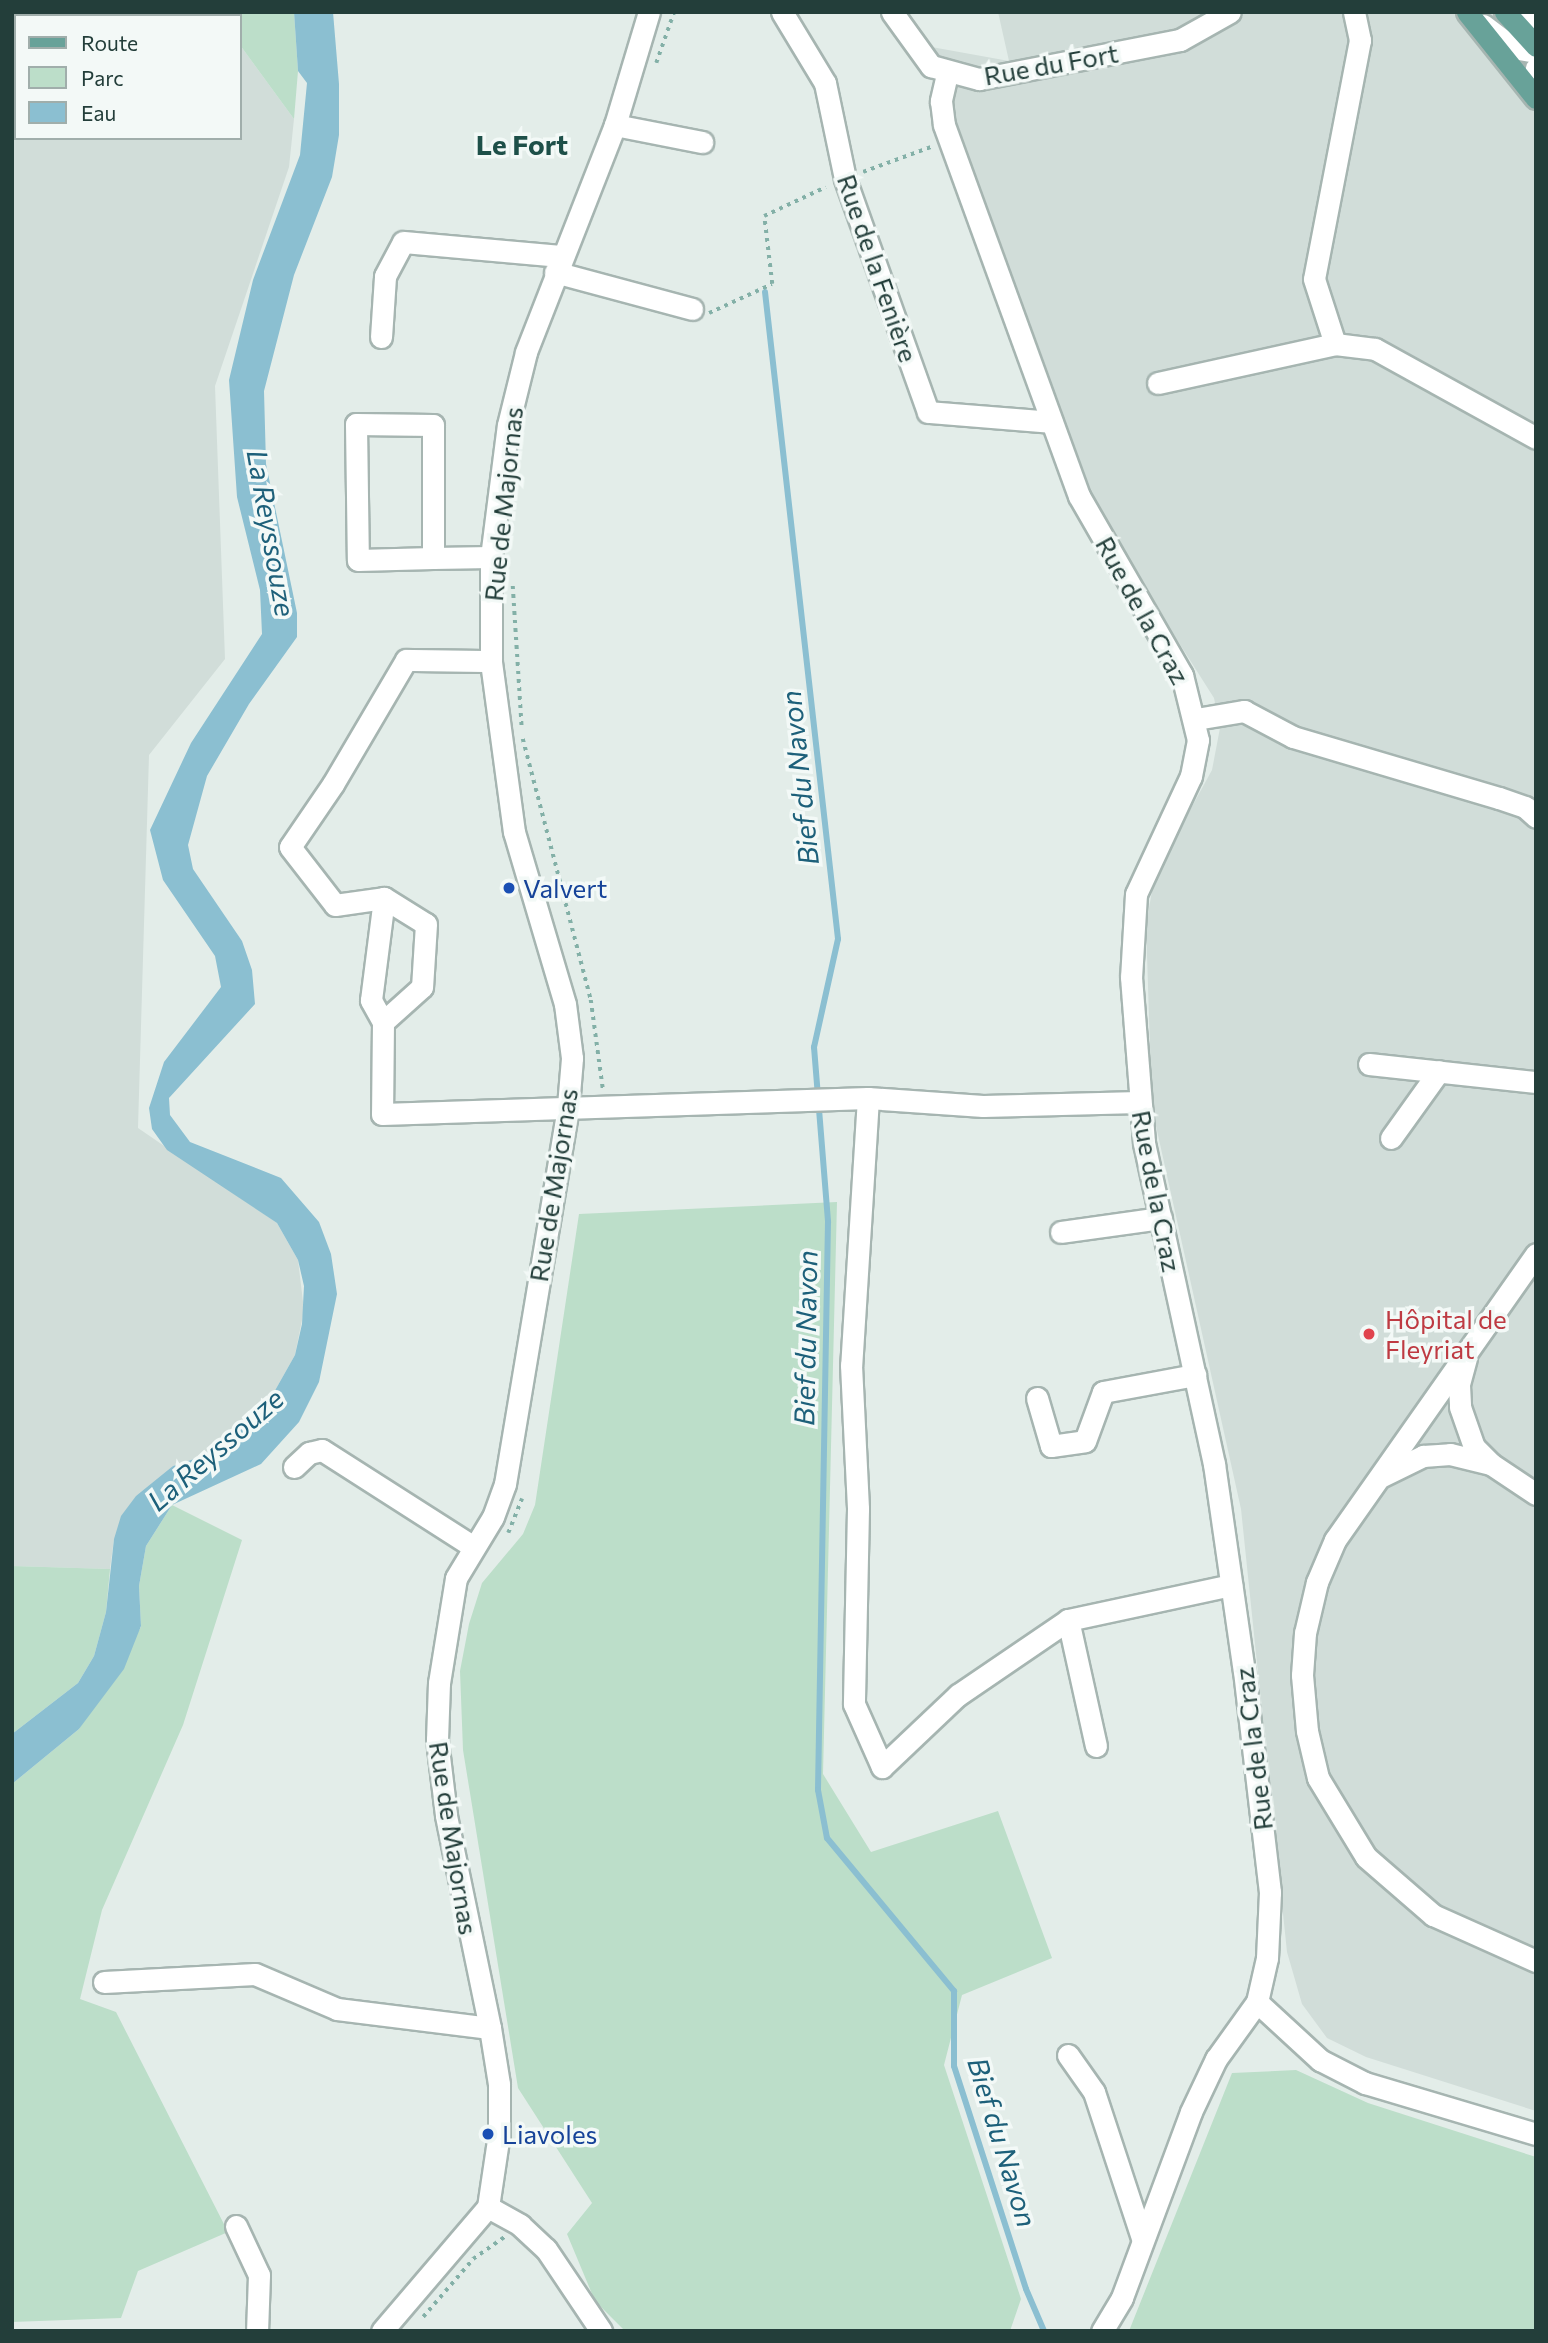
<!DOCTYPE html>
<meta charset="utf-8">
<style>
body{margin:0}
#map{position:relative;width:1548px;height:2343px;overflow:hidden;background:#e3ede9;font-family:Commissioner,sans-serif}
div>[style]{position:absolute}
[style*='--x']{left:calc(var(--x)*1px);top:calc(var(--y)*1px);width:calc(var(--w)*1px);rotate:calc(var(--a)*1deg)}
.built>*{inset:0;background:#d1ddd9}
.green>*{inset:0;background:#bcdec9}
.water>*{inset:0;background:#8bbfd1}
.stream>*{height:6px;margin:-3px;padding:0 3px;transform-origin:3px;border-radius:3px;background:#8bbfd1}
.path>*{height:3.5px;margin-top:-1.75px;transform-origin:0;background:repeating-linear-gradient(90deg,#83b0a7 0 3.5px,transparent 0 8.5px)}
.roads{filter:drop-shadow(2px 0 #a6b5b1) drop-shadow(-2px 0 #a6b5b1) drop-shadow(0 2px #a6b5b1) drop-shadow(0 -2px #a6b5b1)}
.minor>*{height:21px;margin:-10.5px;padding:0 10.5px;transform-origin:10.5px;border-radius:10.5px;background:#fff}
.major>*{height:21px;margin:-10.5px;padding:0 10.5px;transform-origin:10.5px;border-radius:10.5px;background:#68a299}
.dots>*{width:19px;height:19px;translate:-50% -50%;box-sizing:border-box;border:4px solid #f3f9f7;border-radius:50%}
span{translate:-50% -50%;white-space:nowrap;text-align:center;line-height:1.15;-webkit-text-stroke:7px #f3f9f7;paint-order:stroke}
.street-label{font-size:26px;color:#233e3a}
.transit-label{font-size:26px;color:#164399}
.left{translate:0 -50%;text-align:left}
.health-label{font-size:26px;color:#be3a42}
.neighbourhood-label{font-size:28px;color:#1e5049;font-weight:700}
.water-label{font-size:28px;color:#1d607a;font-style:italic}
.frame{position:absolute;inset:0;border:14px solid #233e3a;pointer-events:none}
.legend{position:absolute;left:14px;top:14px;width:228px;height:126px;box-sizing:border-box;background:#f3f9f7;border:2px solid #a0aeab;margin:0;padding:9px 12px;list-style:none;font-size:21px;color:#233e3a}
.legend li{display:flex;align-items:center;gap:14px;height:35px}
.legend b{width:35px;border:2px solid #a0aeab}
</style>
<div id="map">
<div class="built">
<div style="clip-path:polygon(12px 12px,225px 16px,16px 16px,16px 138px,240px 138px,240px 45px,294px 119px,289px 167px,215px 386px,225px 659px,149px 755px,138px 1128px,277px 1223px,298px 1260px,304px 1310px,295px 1355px,264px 1410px,200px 1457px,173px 1466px,114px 1539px,110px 1569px,12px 1566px)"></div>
<div style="clip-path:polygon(998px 12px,1536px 12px,1536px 2111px,1366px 2057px,1327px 2038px,1302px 2004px,1287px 1952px,1241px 1509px,1152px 1108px,1146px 925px,1155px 874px,1212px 770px,1220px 728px,1214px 698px,1089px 501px,926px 46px,1009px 61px)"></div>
</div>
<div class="green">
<div style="clip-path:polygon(223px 12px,294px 12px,298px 71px,294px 119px,240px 45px,240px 16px)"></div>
<div style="clip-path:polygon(837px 1202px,823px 1774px,871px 1852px,998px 1811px,1052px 1958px,962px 1995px,944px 2065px,1021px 2299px,1010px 2331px,625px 2331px,595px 2301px,567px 2234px,592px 2203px,518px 2088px,463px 1750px,460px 1671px,469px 1624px,482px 1583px,523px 1534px,535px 1505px,579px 1214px)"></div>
<div style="clip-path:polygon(172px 1505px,242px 1540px,183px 1725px,102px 1910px,80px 1999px,116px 2012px,228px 2232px,138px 2271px,121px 2318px,12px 2322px,12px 1784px,79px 1729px,141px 1627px,139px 1586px,146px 1546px)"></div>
<div style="clip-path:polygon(12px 1566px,110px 1569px,106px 1612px,94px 1656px,78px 1683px,12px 1734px)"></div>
<div style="clip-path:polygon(1296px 2070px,1368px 2103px,1536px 2157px,1536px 2331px,1129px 2331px,1232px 2073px)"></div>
</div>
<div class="water">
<div style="clip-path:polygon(294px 12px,333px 12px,339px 84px,339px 135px,332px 177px,294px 275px,264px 391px,266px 464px,297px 613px,297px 637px,249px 704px,207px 776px,188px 845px,193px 869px,242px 941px,252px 970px,255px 1004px,169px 1098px,170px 1115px,190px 1142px,281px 1178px,319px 1222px,331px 1254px,337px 1294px,319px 1382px,299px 1422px,261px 1464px,172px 1505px,146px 1546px,139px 1586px,141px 1626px,124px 1669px,79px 1729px,12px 1784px,12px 1734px,78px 1683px,94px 1656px,106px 1612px,114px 1539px,121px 1516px,136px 1496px,173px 1466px,200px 1457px,264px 1410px,295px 1355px,302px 1324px,304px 1286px,298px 1260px,277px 1223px,167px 1150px,152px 1129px,149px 1108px,164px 1062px,221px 987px,215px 956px,163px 880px,150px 830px,191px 743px,262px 634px,260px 590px,237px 497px,229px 380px,253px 280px,300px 155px,307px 83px,298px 71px)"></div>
</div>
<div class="stream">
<div style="--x:765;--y:292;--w:651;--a:83.56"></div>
<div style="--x:838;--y:939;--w:111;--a:102.5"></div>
<div style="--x:814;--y:1047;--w:176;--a:85.4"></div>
<div style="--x:828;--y:1222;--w:568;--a:91.01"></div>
<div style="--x:818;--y:1790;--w:49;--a:79.4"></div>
<div style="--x:827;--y:1838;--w:199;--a:50.3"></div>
<div style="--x:954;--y:1991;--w:75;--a:90"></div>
<div style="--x:954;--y:2066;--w:234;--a:72.1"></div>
<div style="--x:1026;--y:2289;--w:46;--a:66.8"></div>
</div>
<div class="path">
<div style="--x:656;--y:63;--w:54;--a:-70.6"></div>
<div style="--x:863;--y:172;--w:72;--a:-20.2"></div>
<div style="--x:709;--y:313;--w:69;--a:-24.7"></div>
<div style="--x:772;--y:284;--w:68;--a:-96.7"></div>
<div style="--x:764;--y:216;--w:68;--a:-25.1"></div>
<div style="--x:513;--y:586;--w:142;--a:86.4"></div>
<div style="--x:523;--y:739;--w:270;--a:75.4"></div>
<div style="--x:591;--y:1000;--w:90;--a:82.3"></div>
<div style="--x:508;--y:1533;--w:37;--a:-68"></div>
<div style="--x:423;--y:2317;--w:77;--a:-49.2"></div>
<div style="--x:473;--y:2259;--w:38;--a:-35"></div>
</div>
<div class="roads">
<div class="minor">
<div style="--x:782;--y:12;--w:83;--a:58.8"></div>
<div style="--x:825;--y:83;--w:98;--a:78.2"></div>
<div style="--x:845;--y:179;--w:247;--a:70.4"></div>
<div style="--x:928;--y:412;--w:124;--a:4.6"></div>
<div style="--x:892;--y:12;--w:67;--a:54.2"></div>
<div style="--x:931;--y:66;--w:50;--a:15.2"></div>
<div style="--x:979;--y:79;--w:205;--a:-11"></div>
<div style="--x:1180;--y:40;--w:57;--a:-29.2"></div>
<div style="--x:1354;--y:12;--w:29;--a:78"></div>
<div style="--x:1360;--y:40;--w:243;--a:100.9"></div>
<div style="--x:1314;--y:279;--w:68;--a:72.1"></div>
<div style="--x:1335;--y:344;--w:40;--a:7.1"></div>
<div style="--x:1375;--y:349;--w:184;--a:28.9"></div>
<div style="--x:1509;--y:12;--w:29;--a:20"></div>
<div style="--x:1483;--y:25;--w:38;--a:37"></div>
<div style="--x:1513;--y:48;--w:23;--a:10"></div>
<div style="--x:947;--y:74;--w:28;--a:103"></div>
<div style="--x:941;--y:101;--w:24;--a:83"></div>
<div style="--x:944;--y:125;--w:395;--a:70"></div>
<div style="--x:1079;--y:496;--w:207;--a:60.1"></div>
<div style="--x:1182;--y:675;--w:67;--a:76.2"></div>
<div style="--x:1198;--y:740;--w:37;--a:101"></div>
<div style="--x:1191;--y:776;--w:130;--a:115"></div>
<div style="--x:1136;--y:894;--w:83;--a:93.4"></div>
<div style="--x:1131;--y:977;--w:167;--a:85.5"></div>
<div style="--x:1144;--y:1143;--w:329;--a:77.7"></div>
<div style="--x:1214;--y:1464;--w:209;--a:81.8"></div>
<div style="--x:1244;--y:1671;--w:223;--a:83.3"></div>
<div style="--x:1270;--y:1892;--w:66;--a:92.6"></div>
<div style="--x:1267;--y:1958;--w:45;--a:102.8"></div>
<div style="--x:1257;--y:2002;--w:70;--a:125.7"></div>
<div style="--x:1216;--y:2059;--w:59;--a:115.3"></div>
<div style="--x:1191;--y:2112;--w:198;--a:110.4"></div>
<div style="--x:1122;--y:2298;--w:39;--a:121"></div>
<div style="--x:1534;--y:95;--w:27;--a:-86"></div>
<div style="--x:615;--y:125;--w:89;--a:11.1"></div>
<div style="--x:555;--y:272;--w:142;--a:15.1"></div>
<div style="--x:381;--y:337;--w:61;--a:-86.2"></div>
<div style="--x:385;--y:276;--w:38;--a:-62"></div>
<div style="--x:403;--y:242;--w:159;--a:5.1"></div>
<div style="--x:1158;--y:383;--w:181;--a:-12.4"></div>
<div style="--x:433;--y:558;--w:133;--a:-90"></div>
<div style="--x:433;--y:425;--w:77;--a:-179.3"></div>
<div style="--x:356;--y:424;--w:136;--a:89.2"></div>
<div style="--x:358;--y:560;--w:75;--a:-1.5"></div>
<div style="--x:433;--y:558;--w:58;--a:-1"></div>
<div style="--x:491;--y:661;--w:85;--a:-179.3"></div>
<div style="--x:406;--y:660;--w:144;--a:120.5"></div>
<div style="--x:333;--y:784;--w:76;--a:124.3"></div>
<div style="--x:290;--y:847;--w:73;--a:52.2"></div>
<div style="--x:335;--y:905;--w:49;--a:-8.1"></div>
<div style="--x:384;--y:898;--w:49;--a:31.8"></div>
<div style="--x:426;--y:924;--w:63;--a:93.6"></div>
<div style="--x:422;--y:987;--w:52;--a:138.1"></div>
<div style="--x:383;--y:1022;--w:92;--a:90.6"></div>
<div style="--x:382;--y:1114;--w:486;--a:-1.9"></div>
<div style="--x:868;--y:1098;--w:115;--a:4"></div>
<div style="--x:983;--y:1106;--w:156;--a:-1.5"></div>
<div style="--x:1196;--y:719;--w:49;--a:-9.5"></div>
<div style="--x:1244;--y:711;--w:55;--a:28"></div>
<div style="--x:1293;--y:737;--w:215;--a:16.5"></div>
<div style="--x:1499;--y:798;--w:28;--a:19"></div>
<div style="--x:1525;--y:807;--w:15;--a:42"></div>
<div style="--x:383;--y:1022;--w:25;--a:-119"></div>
<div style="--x:371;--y:1000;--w:103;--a:-82.7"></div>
<div style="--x:1369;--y:1064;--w:168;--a:6.2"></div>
<div style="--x:868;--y:1098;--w:268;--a:93.6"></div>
<div style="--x:851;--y:1365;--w:144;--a:87.2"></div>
<div style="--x:858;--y:1509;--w:195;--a:91.2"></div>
<div style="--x:854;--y:1704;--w:69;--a:66"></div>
<div style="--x:882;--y:1767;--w:105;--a:-43.5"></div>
<div style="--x:958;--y:1695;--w:133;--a:-34.3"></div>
<div style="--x:1391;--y:1138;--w:82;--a:-54.4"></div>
<div style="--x:1061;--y:1232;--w:101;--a:-8"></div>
<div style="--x:1536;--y:1254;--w:350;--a:125.1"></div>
<div style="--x:1335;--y:1540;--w:46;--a:113.2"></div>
<div style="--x:1317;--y:1582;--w:52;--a:103.2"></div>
<div style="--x:1305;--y:1633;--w:42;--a:94.1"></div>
<div style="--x:1302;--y:1675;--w:56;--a:84.9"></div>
<div style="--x:1307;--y:1731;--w:48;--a:76.8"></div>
<div style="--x:1318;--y:1778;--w:92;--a:58.7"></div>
<div style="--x:1366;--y:1857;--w:89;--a:40.9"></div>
<div style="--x:1433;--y:1915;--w:113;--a:24.1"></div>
<div style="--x:1466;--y:1358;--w:28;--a:105"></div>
<div style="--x:1459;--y:1385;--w:22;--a:87"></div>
<div style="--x:1460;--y:1407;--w:42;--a:70.7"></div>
<div style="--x:1474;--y:1447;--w:23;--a:45"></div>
<div style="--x:1037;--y:1398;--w:50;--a:73.7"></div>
<div style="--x:1051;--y:1446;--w:34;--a:-8"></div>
<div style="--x:1085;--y:1441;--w:52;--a:-69.8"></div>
<div style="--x:1103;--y:1392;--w:94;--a:-10.5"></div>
<div style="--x:294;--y:1467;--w:21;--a:-43"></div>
<div style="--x:309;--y:1453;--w:13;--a:-13"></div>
<div style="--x:322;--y:1450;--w:178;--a:32.6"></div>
<div style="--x:1382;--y:1476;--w:46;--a:-26"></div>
<div style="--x:1423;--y:1456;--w:27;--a:-4"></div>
<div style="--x:1450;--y:1454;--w:42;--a:13.7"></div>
<div style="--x:1491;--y:1464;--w:54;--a:33.7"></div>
<div style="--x:1096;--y:1746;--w:129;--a:-102.5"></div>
<div style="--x:1068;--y:1620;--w:167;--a:-12.1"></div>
<div style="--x:104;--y:1982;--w:151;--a:-3"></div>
<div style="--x:255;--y:1974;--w:89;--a:23.1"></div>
<div style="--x:337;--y:2009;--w:154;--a:7.1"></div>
<div style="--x:1257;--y:2002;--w:86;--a:42.6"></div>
<div style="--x:1320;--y:2060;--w:51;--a:27.1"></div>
<div style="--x:1365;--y:2083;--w:178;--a:16.6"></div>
<div style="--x:1068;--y:2055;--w:45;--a:54.9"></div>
<div style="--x:1094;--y:2092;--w:154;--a:71.8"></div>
<div style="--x:488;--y:2207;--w:37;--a:29"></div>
<div style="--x:520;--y:2225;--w:35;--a:43"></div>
<div style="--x:546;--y:2249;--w:99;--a:56.1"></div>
<div style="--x:236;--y:2226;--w:54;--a:64.9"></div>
<div style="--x:259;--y:2275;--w:56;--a:92"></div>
<div style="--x:382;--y:2331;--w:163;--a:-49.5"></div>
<div style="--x:488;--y:2207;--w:75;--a:-81.5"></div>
<div style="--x:499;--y:2133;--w:49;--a:-90"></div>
<div style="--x:499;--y:2084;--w:57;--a:-99.1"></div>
<div style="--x:490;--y:2028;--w:217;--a:-101.7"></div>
<div style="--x:446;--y:1815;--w:76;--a:-96.8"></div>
<div style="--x:437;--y:1740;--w:57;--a:-88"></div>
<div style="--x:439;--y:1683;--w:106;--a:-80.8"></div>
<div style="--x:456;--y:1578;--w:71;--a:-58.8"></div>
<div style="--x:493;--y:1517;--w:35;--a:-70"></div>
<div style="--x:505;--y:1484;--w:383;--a:-80.5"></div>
<div style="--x:568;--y:1106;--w:48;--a:-85.2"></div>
<div style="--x:572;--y:1058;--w:54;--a:-97.4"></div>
<div style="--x:565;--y:1004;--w:179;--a:-106.5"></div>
<div style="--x:514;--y:832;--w:173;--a:-97.7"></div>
<div style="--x:491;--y:661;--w:104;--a:-90"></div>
<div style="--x:491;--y:557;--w:133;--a:-82.7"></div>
<div style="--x:508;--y:425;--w:75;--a:-76.1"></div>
<div style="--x:526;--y:352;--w:244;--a:-68.6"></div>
<div style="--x:615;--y:125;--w:118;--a:-73.3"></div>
</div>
<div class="major">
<div style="--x:1467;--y:12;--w:110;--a:51.3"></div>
<div style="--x:1505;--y:12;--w:46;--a:47.6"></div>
</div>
</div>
<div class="dots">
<div style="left:509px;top:888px;background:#1a4fb4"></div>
<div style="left:1369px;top:1334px;background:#e0444e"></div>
<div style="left:488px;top:2134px;background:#1a4fb4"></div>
</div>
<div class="street-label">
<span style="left:1051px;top:64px;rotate:-10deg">Rue du Fort</span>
<span style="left:878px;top:268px;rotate:71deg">Rue de la Fenière</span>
<span style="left:503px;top:504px;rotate:-84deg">Rue de Majornas</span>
<span style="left:1143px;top:610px;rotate:61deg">Rue de la Craz</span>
<span style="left:553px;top:1185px;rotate:-81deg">Rue de Majornas</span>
<span style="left:1157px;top:1191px;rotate:79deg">Rue de la Craz</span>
<span style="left:1253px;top:1749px;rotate:-97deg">Rue de la Craz</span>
<span style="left:454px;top:1838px;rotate:81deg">Rue de Majornas</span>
</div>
<div class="transit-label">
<span class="left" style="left:523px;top:888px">Valvert</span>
<span class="left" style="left:502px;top:2134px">Liavoles</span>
</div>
<div class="health-label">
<span class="left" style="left:1385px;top:1334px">Hôpital de<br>Fleyriat</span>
</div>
<div class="neighbourhood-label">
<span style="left:522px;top:144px">Le Fort</span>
</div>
<div class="water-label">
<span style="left:272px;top:533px;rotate:80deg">La Reyssouze</span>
<span style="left:799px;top:778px;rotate:-96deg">Bief du Navon</span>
<span style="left:805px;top:1338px;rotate:-89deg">Bief du Navon</span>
<span style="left:215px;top:1449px;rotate:-41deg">La Reyssouze</span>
<span style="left:1003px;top:2142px;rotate:73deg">Bief du Navon</span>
</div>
<div class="frame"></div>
<ul class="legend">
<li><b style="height:9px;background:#68a299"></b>Route</li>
<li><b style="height:19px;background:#bcdec9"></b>Parc</li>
<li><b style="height:19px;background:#8bbfd1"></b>Eau</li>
</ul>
</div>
